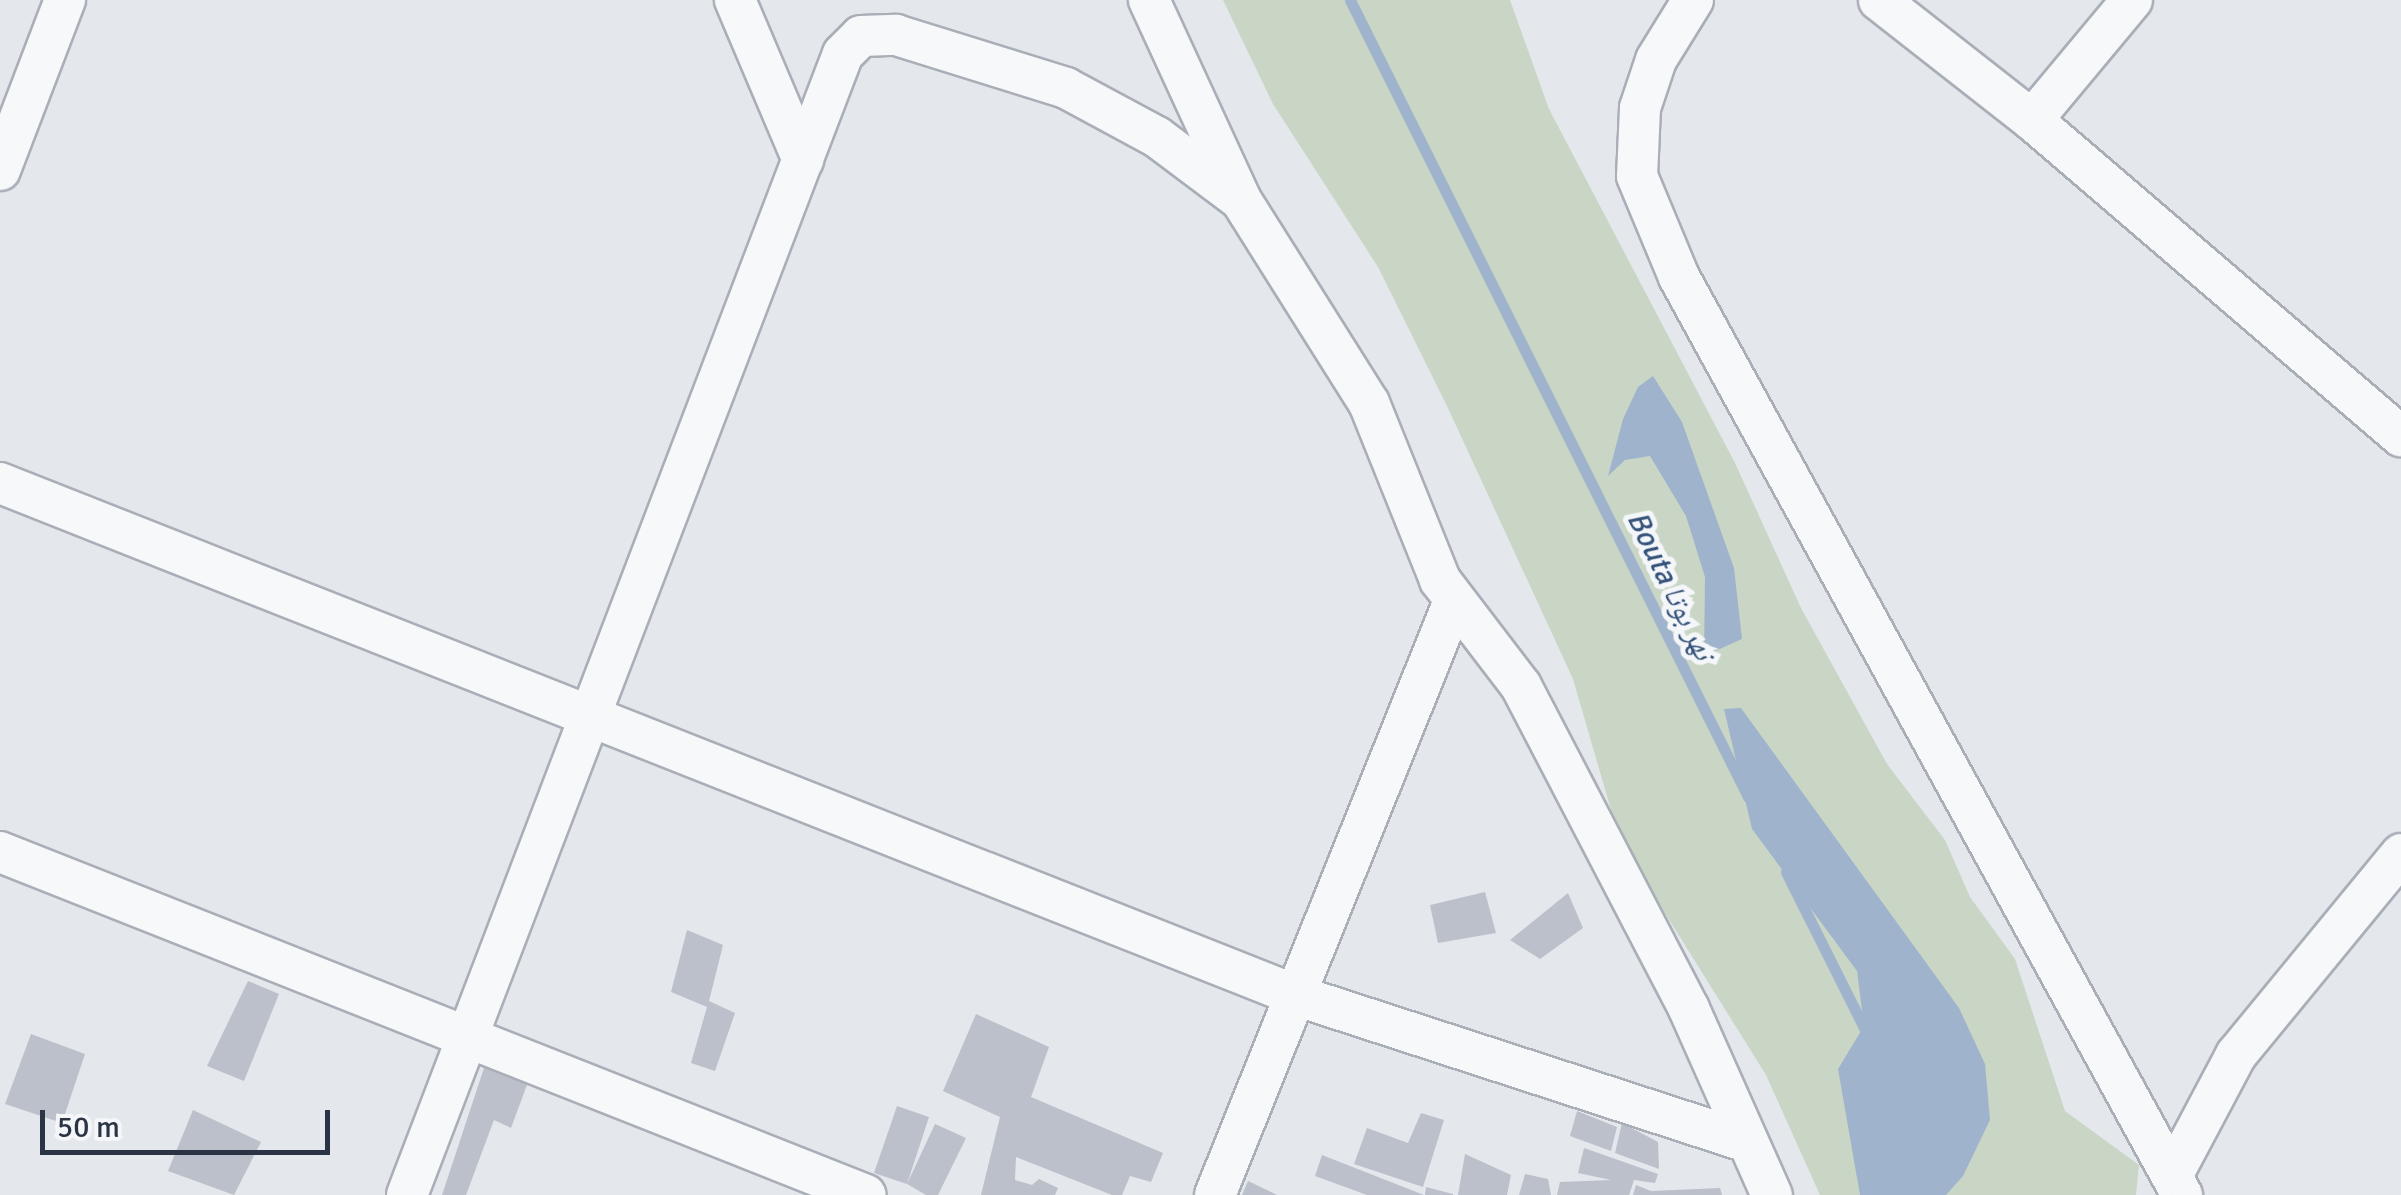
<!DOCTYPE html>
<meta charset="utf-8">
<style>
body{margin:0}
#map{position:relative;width:2401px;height:1195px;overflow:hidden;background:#e4e7ec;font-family:Signika,"Noto Naskh Arabic",sans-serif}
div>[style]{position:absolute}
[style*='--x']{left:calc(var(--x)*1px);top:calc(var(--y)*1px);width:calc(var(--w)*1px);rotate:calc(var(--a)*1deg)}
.green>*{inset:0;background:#c9d6c5}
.water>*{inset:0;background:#9fb4cc}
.stream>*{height:11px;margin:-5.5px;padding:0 5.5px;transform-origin:5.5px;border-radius:5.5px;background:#9fb4cc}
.building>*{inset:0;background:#bbc0ca}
.roads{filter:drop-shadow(2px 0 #a9aeb7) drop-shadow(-2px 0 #a9aeb7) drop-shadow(0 2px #a9aeb7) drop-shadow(0 -2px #a9aeb7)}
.minor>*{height:40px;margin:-20px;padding:0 20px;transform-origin:20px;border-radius:20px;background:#f7f8fa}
span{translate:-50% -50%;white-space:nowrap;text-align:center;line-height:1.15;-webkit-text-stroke:10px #f4f6f9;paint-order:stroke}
.water-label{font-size:30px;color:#34527a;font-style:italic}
.scale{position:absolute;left:40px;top:1110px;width:290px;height:45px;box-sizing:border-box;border:5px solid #2b3445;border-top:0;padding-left:12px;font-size:30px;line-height:35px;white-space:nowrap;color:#2b3445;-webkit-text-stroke:8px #f4f6f9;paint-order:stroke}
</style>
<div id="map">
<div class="green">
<div style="clip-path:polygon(1223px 0,1510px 0,1549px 109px,1735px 463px,1801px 608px,1887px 764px,1945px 840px,1970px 897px,2015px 959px,2065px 1111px,2139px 1165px,2136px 1195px,1820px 1195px,1766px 1075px,1620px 841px,1573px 679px,1447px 406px,1378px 267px,1273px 104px)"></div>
</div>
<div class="water">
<div style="clip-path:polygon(1653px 376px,1682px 422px,1734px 568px,1742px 639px,1704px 656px,1705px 577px,1686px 516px,1650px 456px,1625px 460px,1608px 476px,1623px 419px,1638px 387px)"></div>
<div style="clip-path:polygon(1741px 708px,1959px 1008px,1985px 1064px,1990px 1120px,1963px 1176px,1946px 1195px,1860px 1195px,1838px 1069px,1864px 1026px,1857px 971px,1752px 829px,1724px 709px)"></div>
</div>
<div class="stream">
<div style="--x:1350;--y:0;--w:891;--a:63.46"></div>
<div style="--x:1786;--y:872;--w:186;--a:63.4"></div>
</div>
<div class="building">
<div style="clip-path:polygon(1485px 892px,1496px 933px,1438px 943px,1430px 905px)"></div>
<div style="clip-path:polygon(1568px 893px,1583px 928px,1540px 959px,1510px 940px)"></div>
<div style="clip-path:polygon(687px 930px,723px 945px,709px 1001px,735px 1013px,715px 1071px,691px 1063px,707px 1007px,671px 992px)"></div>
<div style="clip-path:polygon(248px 981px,279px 994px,244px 1081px,207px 1066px)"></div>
<div style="clip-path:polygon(976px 1014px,1049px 1047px,1031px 1097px,1163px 1153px,1151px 1182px,1130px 1176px,1122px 1195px,1112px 1195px,1016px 1157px,1015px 1180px,1032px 1185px,1039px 1179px,1058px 1188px,1055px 1195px,981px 1195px,1000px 1117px,943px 1091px)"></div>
<div style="clip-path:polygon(31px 1034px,85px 1054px,62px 1123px,5px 1104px)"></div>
<div style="clip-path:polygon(485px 1065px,527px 1085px,511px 1128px,494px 1120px,466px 1195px,442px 1195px)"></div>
<div style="clip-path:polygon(897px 1106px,929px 1117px,907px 1184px,874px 1173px)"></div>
<div style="clip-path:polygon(193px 1110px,261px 1142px,234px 1195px,168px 1171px)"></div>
<div style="clip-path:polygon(1577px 1111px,1617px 1127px,1611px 1151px,1570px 1136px)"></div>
<div style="clip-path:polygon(1421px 1113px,1444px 1120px,1423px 1187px,1354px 1164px,1367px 1128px,1408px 1143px)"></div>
<div style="clip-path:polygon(1622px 1123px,1658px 1142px,1659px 1169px,1615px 1153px)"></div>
<div style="clip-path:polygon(935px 1124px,966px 1138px,938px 1195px,926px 1195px,907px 1184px)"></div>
<div style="clip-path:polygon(1584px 1148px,1658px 1174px,1655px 1183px,1634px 1180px,1629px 1195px,1557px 1195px,1560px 1182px,1611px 1180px,1578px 1173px)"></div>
<div style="clip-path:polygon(1465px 1154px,1511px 1175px,1507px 1195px,1458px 1195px)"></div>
<div style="clip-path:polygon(1322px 1155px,1424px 1195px,1367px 1195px,1315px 1176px)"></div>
<div style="clip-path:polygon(1525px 1174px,1548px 1179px,1551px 1195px,1519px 1195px)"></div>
<div style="clip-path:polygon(1248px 1181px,1277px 1195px,1242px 1195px)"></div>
<div style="clip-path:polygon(1636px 1185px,1651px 1191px,1720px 1188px,1722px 1195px,1633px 1195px)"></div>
<div style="clip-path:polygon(1426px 1187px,1453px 1194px,1453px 1195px,1425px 1195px)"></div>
</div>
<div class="roads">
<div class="minor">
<div style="--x:735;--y:0;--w:174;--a:67"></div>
<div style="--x:1149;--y:0;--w:216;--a:65.3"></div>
<div style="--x:1693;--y:0;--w:70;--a:121.7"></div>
<div style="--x:1656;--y:60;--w:51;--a:108.4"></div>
<div style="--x:1640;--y:108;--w:68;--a:92.5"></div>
<div style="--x:1637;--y:176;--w:109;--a:67.4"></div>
<div style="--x:1679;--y:277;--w:1047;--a:61.28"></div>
<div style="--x:1879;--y:0;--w:194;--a:38.1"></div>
<div style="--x:2032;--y:120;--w:486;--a:40.6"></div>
<div style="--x:2032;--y:120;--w:156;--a:-50.2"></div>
<div style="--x:0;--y:170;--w:182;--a:-69.1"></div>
<div style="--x:0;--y:483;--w:1393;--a:21.57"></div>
<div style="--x:1295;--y:995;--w:475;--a:18"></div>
<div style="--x:0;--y:852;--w:931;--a:21.61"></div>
<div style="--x:2173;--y:1174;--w:135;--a:-62.1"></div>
<div style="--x:2236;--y:1055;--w:260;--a:-50.6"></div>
<div style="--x:407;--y:1195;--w:1221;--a:-69.09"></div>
<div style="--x:843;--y:54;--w:25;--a:-45"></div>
<div style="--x:861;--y:36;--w:35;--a:-2"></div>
<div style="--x:896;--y:35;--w:178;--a:17.3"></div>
<div style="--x:1066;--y:88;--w:103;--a:28.3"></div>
<div style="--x:1157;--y:137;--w:105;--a:36.9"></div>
<div style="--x:1241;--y:200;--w:240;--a:57.8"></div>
<div style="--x:1369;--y:403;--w:191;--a:68.1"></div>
<div style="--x:1440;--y:580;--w:133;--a:52.6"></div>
<div style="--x:1521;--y:686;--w:364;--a:62.5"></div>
<div style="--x:1689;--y:1009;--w:204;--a:66"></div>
<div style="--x:1215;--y:1195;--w:640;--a:-68.08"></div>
</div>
</div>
<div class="water-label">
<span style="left:1670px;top:586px;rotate:64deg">Bouta نهر بوتا</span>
</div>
<div class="scale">50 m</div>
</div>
